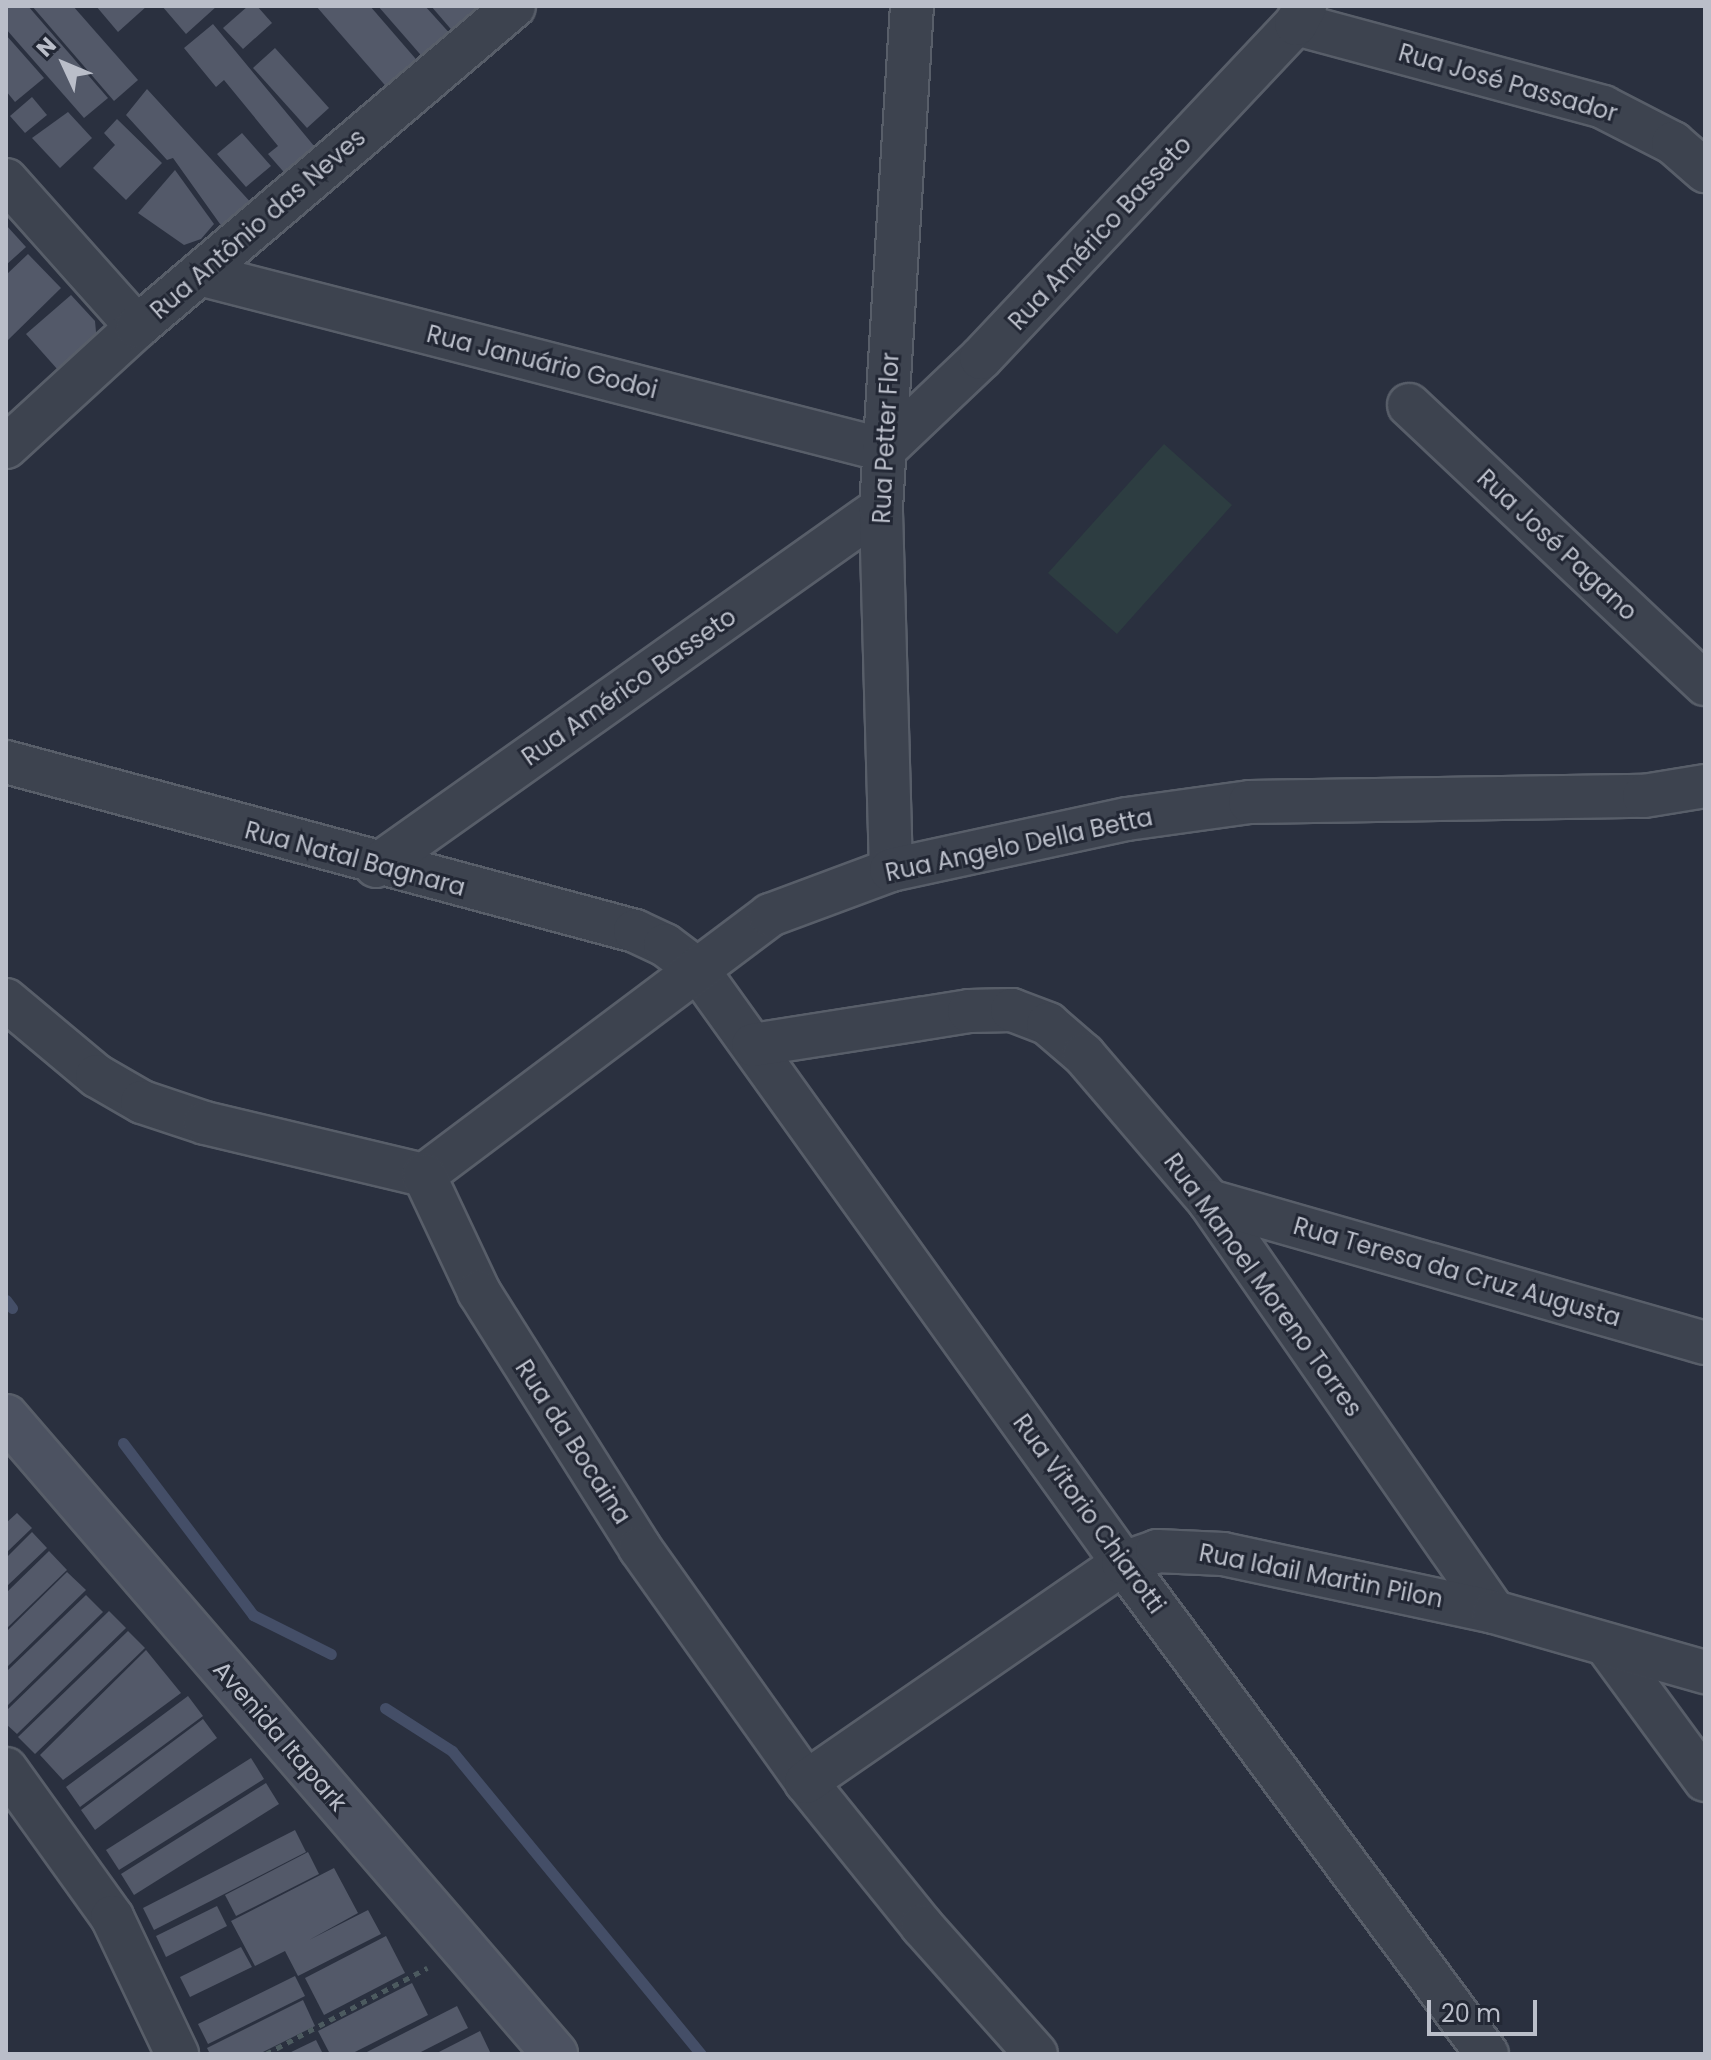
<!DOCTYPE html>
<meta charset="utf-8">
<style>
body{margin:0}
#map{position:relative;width:1711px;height:2060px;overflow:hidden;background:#2a303f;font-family:Poppins,sans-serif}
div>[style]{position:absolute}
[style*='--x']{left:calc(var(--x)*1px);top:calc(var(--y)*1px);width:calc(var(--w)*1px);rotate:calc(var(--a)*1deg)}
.green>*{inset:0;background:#2d3d41}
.stream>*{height:11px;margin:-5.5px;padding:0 5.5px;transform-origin:5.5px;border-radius:5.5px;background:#444e67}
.building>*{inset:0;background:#535969}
.path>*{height:5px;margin-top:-2.5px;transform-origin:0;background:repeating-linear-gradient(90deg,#4c5a5f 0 6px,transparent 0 12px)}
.roads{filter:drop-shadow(2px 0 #585e69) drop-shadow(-2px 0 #585e69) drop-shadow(0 2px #585e69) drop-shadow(0 -2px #585e69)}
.minor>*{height:42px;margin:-21px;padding:0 21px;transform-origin:21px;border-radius:21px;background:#3d434f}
.secondary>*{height:44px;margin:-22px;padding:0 22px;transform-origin:22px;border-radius:22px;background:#4c5261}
span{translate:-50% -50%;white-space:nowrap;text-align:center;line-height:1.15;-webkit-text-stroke:6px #222734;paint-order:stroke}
.street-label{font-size:24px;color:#babec9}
.frame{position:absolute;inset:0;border:8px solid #babec9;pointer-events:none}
.north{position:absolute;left:24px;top:24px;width:80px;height:80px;-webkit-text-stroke:6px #222734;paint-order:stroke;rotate:314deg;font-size:22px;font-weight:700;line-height:32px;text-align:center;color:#babec9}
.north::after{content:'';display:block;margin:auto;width:28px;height:36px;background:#babec9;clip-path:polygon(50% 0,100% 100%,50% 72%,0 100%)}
.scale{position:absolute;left:1427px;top:2000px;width:110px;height:36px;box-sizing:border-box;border:4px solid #babec9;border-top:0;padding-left:10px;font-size:24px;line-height:28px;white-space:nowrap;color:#babec9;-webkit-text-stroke:6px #222734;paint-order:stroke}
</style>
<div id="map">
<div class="green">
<div style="clip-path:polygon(1164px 444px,1232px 505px,1117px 634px,1048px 573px)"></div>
</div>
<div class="stream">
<div style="--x:6;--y:1300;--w:10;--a:53"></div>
<div style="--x:123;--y:1443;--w:216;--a:52.9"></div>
<div style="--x:253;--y:1615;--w:87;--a:26.6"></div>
<div style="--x:385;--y:1708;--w:80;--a:32.7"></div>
<div style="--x:452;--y:1751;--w:392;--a:50.6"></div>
</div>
<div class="building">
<div style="clip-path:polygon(28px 6px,108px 98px,84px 118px,6px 29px,6px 7px)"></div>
<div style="clip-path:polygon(32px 6px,73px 6px,138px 80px,114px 101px)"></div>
<div style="clip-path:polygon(96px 6px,147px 6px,118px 32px)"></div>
<div style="clip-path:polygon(162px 6px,217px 6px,186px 34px)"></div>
<div style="clip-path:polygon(248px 6px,257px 6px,272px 23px,243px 49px,223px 28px)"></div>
<div style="clip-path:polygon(316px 6px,370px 6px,421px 65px,390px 91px)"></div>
<div style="clip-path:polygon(378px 6px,425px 6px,453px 37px,426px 61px)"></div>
<div style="clip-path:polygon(431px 6px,479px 6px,483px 11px,456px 35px)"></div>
<div style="clip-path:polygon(213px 24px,319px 152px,289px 178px,268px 154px,278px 146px,224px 80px,216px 87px,184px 48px)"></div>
<div style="clip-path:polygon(6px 35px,44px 78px,15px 102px,6px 91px)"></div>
<div style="clip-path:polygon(275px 48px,329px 108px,307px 128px,253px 68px)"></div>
<div style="clip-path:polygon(147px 89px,254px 206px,225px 231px,173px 158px,167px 160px,126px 115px)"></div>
<div style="clip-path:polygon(32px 97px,47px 115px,25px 133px,10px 116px)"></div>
<div style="clip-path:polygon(68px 112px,92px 138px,60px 168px,32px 138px)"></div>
<div style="clip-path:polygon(117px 119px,162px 163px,126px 200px,93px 168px,115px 145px,104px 133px)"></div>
<div style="clip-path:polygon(242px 133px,271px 166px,246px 187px,217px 154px)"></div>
<div style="clip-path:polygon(175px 170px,214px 224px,201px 239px,184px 245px,138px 213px)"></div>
<div style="clip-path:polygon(6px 225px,26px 247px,6px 265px)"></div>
<div style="clip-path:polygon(28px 254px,61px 288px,6px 342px,6px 275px)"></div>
<div style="clip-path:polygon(71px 295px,95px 321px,98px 354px,66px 379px,26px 334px)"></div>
<div style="clip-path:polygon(17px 1513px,32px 1528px,6px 1553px,6px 1523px)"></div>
<div style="clip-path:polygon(32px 1532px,47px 1548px,6px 1587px,6px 1558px)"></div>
<div style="clip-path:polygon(49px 1551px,67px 1570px,6px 1629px,6px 1593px)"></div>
<div style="clip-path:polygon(67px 1572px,86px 1590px,6px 1668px,6px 1632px)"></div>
<div style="clip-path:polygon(86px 1595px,103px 1612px,6px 1707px,6px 1672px)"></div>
<div style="clip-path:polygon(109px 1611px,126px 1628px,17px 1734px,6px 1724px,6px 1711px)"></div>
<div style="clip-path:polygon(128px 1631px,145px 1648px,35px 1754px,18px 1737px)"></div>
<div style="clip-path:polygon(146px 1650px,181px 1693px,63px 1780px,40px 1755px)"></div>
<div style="clip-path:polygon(188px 1696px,203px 1716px,80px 1807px,66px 1787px)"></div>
<div style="clip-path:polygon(203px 1719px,217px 1738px,95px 1830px,81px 1810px)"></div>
<div style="clip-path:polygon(251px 1758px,264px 1779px,119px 1870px,106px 1850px)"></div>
<div style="clip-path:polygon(266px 1783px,279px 1804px,134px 1895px,121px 1874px)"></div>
<div style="clip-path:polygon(295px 1830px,306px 1852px,154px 1930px,143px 1908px)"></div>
<div style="clip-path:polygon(308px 1852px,319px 1874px,236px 1916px,225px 1895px)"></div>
<div style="clip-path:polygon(334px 1868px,358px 1913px,309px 1940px,368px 1910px,381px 1934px,298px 1976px,285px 1951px,255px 1966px,231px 1921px)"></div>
<div style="clip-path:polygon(217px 1906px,227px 1926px,166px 1957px,156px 1936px)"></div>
<div style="clip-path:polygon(386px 1936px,405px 1973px,324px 2015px,305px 1978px)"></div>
<div style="clip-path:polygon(241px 1947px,252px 1967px,190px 1997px,180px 1977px)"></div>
<div style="clip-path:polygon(295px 1976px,305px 1996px,208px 2044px,198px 2024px)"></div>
<div style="clip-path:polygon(412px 1983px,428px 2015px,351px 2054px,330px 2054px,318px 2031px)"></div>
<div style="clip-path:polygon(303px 2000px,315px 2026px,259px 2054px,210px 2054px,207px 2048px)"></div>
<div style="clip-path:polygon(457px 2006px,468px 2028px,417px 2054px,363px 2054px)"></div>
<div style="clip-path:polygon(480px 2031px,491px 2054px,435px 2054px)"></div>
<div style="clip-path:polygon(316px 2040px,323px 2054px,287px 2054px)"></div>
</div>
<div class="path">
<div style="--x:266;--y:2054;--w:183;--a:-28.1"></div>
</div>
<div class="roads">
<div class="minor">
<div style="--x:1296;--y:24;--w:318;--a:15.1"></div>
<div style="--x:1603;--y:107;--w:79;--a:27.2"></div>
<div style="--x:1673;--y:143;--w:43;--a:41.2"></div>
<div style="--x:6;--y:180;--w:197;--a:48.3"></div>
<div style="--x:199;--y:274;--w:707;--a:14.41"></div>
<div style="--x:884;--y:450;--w:134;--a:-43.5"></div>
<div style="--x:981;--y:358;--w:459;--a:-46.7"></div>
<div style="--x:1296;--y:24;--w:20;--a:-63"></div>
<div style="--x:1409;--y:405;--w:407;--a:43.3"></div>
<div style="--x:6;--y:447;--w:178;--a:-42.5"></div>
<div style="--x:137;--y:327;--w:495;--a:-40.4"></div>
<div style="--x:6;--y:762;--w:651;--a:15.04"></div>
<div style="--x:635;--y:931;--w:33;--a:25"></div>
<div style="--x:665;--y:945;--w:40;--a:37"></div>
<div style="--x:697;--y:969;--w:731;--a:54.35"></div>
<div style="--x:1123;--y:1563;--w:611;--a:53.45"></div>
<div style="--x:376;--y:866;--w:619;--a:-35.33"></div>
<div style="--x:891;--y:870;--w:362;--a:-91.6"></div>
<div style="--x:881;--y:508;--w:503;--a:-86.47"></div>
<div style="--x:6;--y:1000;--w:119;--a:39.9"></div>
<div style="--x:97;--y:1076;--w:52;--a:30"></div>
<div style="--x:142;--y:1102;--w:66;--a:18.4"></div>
<div style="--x:205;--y:1123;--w:225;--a:13.4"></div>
<div style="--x:753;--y:1045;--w:219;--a:-8.9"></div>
<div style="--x:969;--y:1011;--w:43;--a:-1.3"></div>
<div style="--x:1012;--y:1010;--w:39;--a:21"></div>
<div style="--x:1048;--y:1024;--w:48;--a:40.7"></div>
<div style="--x:1084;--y:1055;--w:192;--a:49.4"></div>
<div style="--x:1209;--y:1201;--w:500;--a:55.26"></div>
<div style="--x:424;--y:1175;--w:433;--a:-36.9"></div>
<div style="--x:770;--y:915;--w:129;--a:-20.4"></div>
<div style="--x:891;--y:870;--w:241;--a:-12.2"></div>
<div style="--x:1127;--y:819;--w:124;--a:-7.9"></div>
<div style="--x:1250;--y:802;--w:394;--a:-0.9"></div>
<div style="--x:1644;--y:796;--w:62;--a:-9.3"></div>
<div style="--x:424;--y:1175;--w:129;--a:64.8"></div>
<div style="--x:479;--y:1292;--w:302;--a:57.8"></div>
<div style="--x:640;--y:1548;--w:287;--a:54.6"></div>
<div style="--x:806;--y:1782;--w:185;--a:51.1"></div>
<div style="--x:922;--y:1926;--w:171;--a:48.3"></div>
<div style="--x:1209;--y:1201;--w:516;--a:15.98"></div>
<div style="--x:1607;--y:1646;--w:166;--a:53.8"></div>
<div style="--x:6;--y:1769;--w:182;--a:54.4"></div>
<div style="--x:112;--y:1917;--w:152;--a:64.6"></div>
<div style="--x:806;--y:1782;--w:385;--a:-34.6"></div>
<div style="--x:1123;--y:1563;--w:36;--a:-19"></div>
<div style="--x:1157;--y:1551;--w:66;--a:2.6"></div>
<div style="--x:1223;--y:1554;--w:277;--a:12.1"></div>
<div style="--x:1494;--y:1612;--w:219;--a:15.9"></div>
</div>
<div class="secondary">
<div style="--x:6;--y:1417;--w:841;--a:49.24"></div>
</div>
</div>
<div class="street-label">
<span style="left:1508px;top:83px;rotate:16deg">Rua José Passador</span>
<span style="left:258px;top:224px;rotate:-41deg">Rua Antônio das Neves</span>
<span style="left:1100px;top:233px;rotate:-47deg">Rua Américo Basseto</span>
<span style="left:542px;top:362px;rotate:14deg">Rua Januário Godoi</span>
<span style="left:886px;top:438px;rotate:-87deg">Rua Petter Flor</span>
<span style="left:1557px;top:545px;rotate:43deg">Rua José Pagano</span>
<span style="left:629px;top:687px;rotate:-35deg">Rua Américo Basseto</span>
<span style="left:1019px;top:845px;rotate:-12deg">Rua Angelo Della Betta</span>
<span style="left:355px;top:859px;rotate:15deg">Rua Natal Bagnara</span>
<span style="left:1457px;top:1272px;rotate:16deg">Rua Teresa da Cruz Augusta</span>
<span style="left:1263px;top:1285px;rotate:54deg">Rua Manoel Moreno Torres</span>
<span style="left:573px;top:1442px;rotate:57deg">Rua da Bocaina</span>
<span style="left:1089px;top:1514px;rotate:54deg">Rua Vitorio Chiarotti</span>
<span style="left:1321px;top:1576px;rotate:11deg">Rua Idail Martin Pilon</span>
<span style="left:280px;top:1736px;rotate:49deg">Avenida Itapark</span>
</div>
<div class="frame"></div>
<div class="north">N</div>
<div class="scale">20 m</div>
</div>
